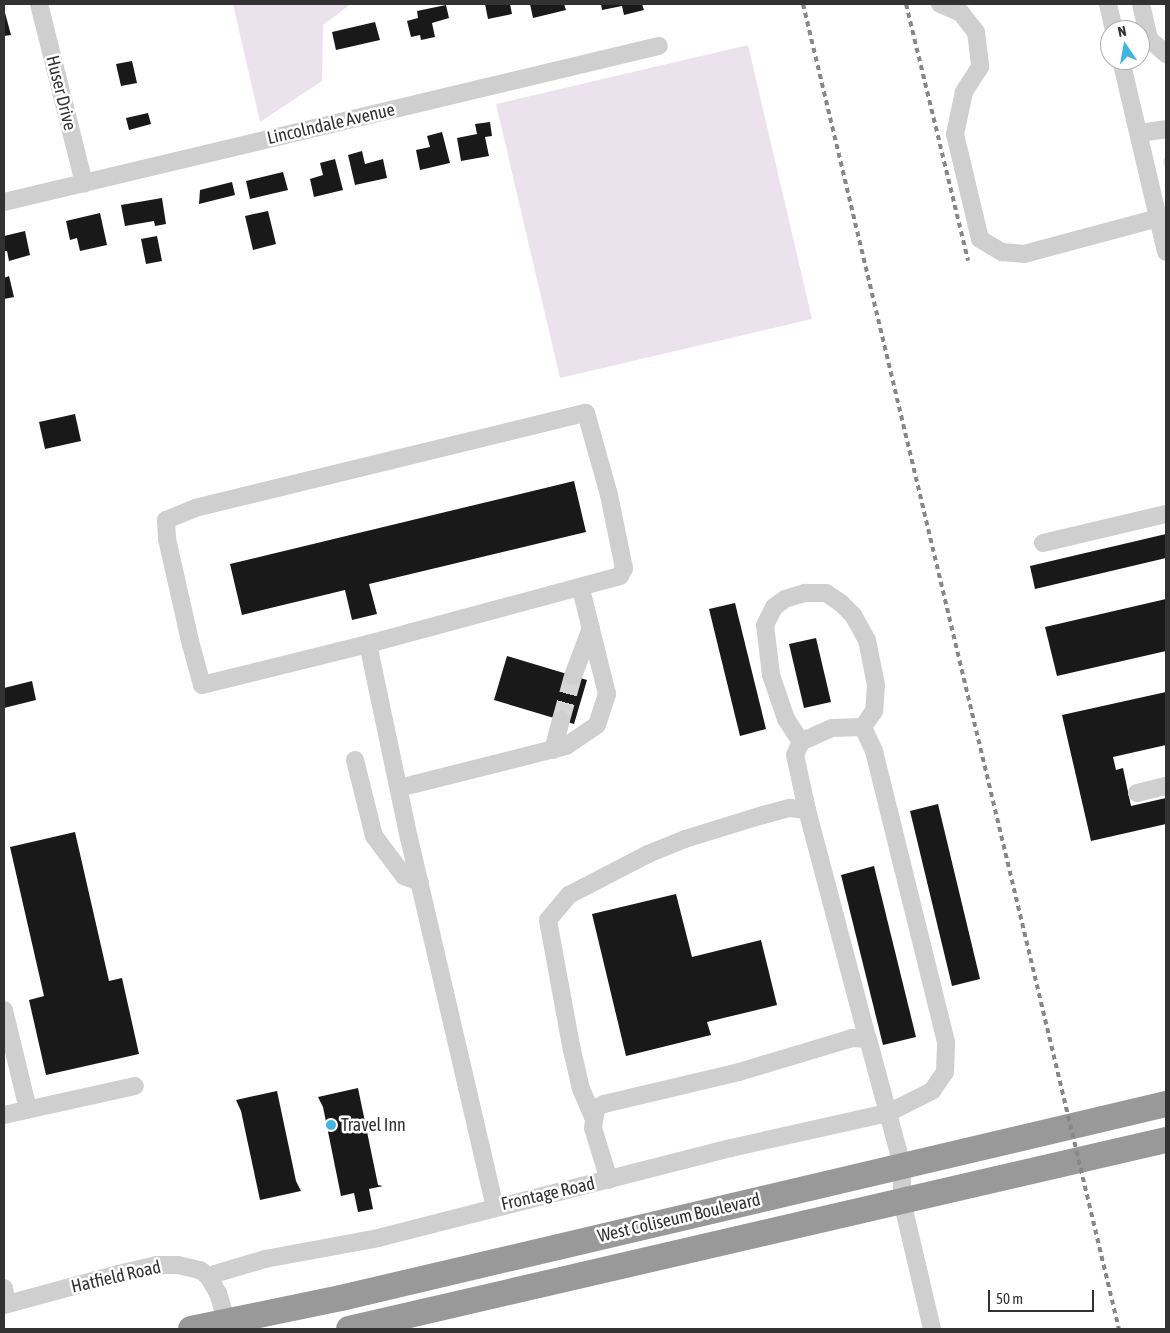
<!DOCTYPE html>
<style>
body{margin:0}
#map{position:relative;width:1170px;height:1333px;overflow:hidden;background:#fff;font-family:"Asap Condensed",sans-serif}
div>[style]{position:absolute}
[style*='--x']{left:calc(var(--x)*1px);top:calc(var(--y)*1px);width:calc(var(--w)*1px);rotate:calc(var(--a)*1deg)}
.green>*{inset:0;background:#ece2ee}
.stream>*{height:4.5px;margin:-2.25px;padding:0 2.25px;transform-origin:2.25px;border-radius:2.25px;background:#ece4d0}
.building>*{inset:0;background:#191919}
.minor-tunnel>*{height:18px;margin-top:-9px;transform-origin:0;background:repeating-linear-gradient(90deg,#d6d6d6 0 18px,transparent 0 27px)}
.minor>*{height:18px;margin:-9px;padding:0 9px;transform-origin:9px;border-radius:9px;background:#cfcfcf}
.highway>*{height:26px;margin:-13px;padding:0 13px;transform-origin:13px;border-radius:13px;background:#999}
.rail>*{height:4px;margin-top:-2px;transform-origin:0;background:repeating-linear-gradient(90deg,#878787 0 5px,transparent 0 9px)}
.dots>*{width:14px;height:14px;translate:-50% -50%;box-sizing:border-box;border:2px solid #fff;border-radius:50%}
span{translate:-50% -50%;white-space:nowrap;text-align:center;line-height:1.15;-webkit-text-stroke:5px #fff;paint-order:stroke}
.street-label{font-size:18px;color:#323232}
.poi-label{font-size:18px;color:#323232}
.left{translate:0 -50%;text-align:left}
.frame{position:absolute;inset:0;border:5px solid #323232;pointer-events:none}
.north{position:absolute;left:1100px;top:20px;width:50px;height:50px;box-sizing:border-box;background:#fff;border:1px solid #adadad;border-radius:50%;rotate:348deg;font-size:14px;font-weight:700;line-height:20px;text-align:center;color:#323232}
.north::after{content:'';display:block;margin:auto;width:18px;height:22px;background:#40b5de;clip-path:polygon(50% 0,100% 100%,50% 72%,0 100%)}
.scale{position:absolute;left:988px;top:1290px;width:106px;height:22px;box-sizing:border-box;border:2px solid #323232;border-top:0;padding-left:6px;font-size:15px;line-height:18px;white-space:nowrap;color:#323232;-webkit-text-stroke:4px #fff;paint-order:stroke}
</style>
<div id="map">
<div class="green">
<div style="clip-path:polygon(233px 4px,351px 4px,323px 25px,322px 81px,260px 122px)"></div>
<div style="clip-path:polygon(748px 45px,812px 319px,560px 378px,496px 104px)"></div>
</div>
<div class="stream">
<div style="--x:1166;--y:160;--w:3;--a:90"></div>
</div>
<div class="building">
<div style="clip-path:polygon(485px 4px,510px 4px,512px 14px,488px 19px)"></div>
<div style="clip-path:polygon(530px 4px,564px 4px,566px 10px,533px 18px)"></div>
<div style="clip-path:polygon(601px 4px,642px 4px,644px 10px,624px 15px,622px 6px,602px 10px)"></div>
<div style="clip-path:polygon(446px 5px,449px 18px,432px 23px,435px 37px,421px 40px,420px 35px,411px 37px,407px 21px,418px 18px,417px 11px)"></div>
<div style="clip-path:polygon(4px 9px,11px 35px,4px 36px)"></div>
<div style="clip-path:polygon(375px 22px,380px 40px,336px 50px,332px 32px)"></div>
<div style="clip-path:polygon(132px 61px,137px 83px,121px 86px,116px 64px)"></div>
<div style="clip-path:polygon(148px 113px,151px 124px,129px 130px,126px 118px)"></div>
<div style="clip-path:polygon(490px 122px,492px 136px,485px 137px,489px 156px,461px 161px,457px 138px,477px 134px,475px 124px)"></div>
<div style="clip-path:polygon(442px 132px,450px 163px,420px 170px,416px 150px,430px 147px,427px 136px)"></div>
<div style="clip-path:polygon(362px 151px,365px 164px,383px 159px,387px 178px,355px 185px,348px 155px)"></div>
<div style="clip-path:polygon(335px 159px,343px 190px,314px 197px,310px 179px,323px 175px,320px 163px)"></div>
<div style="clip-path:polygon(283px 172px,288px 190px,250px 199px,246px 181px)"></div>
<div style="clip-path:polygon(232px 182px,235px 195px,199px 204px,200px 190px)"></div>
<div style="clip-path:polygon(162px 198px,166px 224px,155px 226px,154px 221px,125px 226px,121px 205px)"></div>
<div style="clip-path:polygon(268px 211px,276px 244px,253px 250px,245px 216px)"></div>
<div style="clip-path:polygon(100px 213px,107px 245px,80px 251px,77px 238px,70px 240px,66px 221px)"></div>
<div style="clip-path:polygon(25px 231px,30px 255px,9px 261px,7px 251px,4px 251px,4px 236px)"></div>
<div style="clip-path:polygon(157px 236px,162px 261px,146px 264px,141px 239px)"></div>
<div style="clip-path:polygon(9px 276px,14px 297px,4px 299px,4px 278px)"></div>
<div style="clip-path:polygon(75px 414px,81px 441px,45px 449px,39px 422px)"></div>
<div style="clip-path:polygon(574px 481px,586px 532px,369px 584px,377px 614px,352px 620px,345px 590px,242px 615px,230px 564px)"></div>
<div style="clip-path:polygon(1166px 534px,1166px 558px,1035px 589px,1030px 566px)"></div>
<div style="clip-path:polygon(1166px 599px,1166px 651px,1057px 676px,1045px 627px)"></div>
<div style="clip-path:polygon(735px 603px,766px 729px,740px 736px,709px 609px)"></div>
<div style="clip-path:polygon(816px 638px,831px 702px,804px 708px,789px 644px)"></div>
<div style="clip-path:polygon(507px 656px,587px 680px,574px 724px,494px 700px)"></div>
<div style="clip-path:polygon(32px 681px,36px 700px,4px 708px,4px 688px)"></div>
<div style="clip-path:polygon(1166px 692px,1166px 745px,1113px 757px,1116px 770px,1123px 768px,1131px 806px,1166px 798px,1166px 824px,1091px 841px,1062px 715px)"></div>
<div style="clip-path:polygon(938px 804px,980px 979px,952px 986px,910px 811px)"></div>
<div style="clip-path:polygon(75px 832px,109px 981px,122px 978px,139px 1054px,46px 1075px,29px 1000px,44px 996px,10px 847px)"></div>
<div style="clip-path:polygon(874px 866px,916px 1037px,883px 1045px,841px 875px)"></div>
<div style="clip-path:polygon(676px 894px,692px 957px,761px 940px,777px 1005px,707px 1022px,711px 1035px,626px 1056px,592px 914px)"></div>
<div style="clip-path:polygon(358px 1088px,378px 1185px,383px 1186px,369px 1189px,373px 1209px,358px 1212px,354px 1193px,341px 1196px,323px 1107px,318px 1097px)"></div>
<div style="clip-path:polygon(277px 1091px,296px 1181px,301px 1191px,260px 1200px,241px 1111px,236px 1100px)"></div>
</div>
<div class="minor-tunnel">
<div style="--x:561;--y:720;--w:46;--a:-74.7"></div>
</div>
<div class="minor">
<div style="--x:39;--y:4;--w:185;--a:75.9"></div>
<div style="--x:940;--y:4;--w:23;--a:23"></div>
<div style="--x:961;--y:13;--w:24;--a:52"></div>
<div style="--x:976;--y:32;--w:35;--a:83"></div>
<div style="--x:980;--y:67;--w:30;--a:123"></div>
<div style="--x:964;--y:92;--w:43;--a:102.1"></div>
<div style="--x:955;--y:134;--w:108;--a:76.6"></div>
<div style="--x:980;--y:239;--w:26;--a:31"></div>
<div style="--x:1002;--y:252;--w:22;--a:5"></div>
<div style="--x:1024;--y:254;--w:139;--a:-15"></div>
<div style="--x:1108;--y:4;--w:27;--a:77"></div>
<div style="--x:1141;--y:4;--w:36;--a:77"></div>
<div style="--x:1149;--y:39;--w:23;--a:41"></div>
<div style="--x:1121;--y:60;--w:197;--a:76.8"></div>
<div style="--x:1139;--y:133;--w:27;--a:-8"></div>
<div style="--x:4;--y:202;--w:673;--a:-13.4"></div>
<div style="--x:586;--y:413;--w:85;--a:74.3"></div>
<div style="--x:609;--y:495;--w:75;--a:78.4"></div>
<div style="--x:624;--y:568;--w:9;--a:117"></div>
<div style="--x:620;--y:576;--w:261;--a:164.9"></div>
<div style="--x:368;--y:644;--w:171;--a:166.1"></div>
<div style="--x:202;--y:685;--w:46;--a:-105.3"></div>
<div style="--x:190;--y:641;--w:105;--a:-102.7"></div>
<div style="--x:167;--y:539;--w:19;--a:-93"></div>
<div style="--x:166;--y:520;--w:31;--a:-22"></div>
<div style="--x:195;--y:508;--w:402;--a:-13.7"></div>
<div style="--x:1043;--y:543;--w:126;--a:-13.3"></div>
<div style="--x:368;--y:644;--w:198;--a:78.1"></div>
<div style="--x:409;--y:838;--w:379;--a:76.9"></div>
<div style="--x:573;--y:676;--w:51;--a:-69.4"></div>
<div style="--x:801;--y:742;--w:27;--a:-123"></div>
<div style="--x:786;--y:719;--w:46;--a:-108.8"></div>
<div style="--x:771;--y:675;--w:50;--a:-96.8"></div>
<div style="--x:765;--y:625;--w:20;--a:-63"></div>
<div style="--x:774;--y:607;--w:14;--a:-36"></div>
<div style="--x:785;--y:599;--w:21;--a:-17"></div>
<div style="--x:805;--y:593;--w:21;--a:0"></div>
<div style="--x:826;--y:593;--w:18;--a:34"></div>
<div style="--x:841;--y:603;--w:17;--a:45"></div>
<div style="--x:853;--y:615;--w:29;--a:61"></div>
<div style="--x:867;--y:640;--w:46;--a:78.7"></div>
<div style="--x:876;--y:685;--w:26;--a:94"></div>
<div style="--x:874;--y:711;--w:19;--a:125"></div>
<div style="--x:553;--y:750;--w:31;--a:-75"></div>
<div style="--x:355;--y:760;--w:78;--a:76"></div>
<div style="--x:374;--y:836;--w:50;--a:53.1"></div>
<div style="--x:404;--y:876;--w:17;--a:21"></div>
<div style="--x:399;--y:788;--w:172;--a:-14.1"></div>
<div style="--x:566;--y:746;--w:37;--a:-34"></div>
<div style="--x:597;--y:725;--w:33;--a:-72"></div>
<div style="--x:607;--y:694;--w:108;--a:-103.9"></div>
<div style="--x:1137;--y:793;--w:30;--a:-14"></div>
<div style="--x:4;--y:1010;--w:102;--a:76.4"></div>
<div style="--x:4;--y:1115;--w:134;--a:-12.5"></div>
<div style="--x:593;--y:1117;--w:30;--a:-113"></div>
<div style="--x:581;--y:1089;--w:39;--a:-103"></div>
<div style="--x:572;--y:1051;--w:133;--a:-100.4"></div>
<div style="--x:548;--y:920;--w:33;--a:-50"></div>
<div style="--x:569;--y:895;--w:89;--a:-27.4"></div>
<div style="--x:648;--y:854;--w:40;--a:-22"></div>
<div style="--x:685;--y:839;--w:82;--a:-17.1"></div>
<div style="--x:763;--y:815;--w:28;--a:-15"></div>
<div style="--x:790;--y:808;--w:17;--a:7"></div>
<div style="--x:807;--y:810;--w:239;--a:75.2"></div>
<div style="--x:609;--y:1180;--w:54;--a:-107.1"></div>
<div style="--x:593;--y:1128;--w:20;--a:-81"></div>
<div style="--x:596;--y:1108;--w:9;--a:-27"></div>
<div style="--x:604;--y:1104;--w:139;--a:-13.3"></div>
<div style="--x:739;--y:1072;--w:118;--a:-16.7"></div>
<div style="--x:852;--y:1038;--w:16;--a:4"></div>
<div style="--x:868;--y:1039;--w:131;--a:74.9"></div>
<div style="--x:902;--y:1165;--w:36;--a:90"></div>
<div style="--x:902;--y:1201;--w:131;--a:76.8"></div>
<div style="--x:208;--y:1276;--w:59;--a:-16.6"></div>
<div style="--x:265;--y:1259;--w:115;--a:-10.5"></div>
<div style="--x:378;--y:1238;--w:364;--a:-14.3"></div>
<div style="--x:731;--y:1148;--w:161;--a:-12.6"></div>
<div style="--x:888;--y:1113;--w:49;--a:-26.6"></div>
<div style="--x:932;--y:1091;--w:23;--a:-56"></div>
<div style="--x:945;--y:1072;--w:30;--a:-88"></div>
<div style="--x:946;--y:1042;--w:300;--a:-103.9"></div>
<div style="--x:874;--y:751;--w:26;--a:-115"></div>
<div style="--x:863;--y:727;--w:31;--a:178"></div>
<div style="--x:832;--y:728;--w:34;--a:156"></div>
<div style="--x:801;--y:742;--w:14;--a:115"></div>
<div style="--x:795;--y:755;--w:56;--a:77.7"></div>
<div style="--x:4;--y:1288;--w:16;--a:79"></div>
<div style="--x:4;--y:1305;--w:118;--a:-15.2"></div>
<div style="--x:118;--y:1274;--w:39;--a:-13"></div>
<div style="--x:156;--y:1265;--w:22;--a:0"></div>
<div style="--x:178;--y:1265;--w:23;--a:13"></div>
<div style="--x:200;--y:1270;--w:10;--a:37"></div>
<div style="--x:208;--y:1276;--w:20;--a:60"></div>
<div style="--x:218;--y:1293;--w:38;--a:73"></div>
</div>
<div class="highway">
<div style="--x:191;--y:1329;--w:153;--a:-11.7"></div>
<div style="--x:341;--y:1298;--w:848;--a:-13.23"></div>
<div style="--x:349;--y:1329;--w:839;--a:-13.03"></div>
</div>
<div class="rail">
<div style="--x:803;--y:4;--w:1362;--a:76.59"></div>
<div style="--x:906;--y:4;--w:264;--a:76.4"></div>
</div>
<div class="dots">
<div style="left:331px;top:1125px;background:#40b5de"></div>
</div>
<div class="street-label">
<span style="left:61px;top:93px;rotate:76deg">Huser Drive</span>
<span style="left:331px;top:124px;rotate:-13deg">Lincolndale Avenue</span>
<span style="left:548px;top:1194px;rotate:-13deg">Frontage Road</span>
<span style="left:679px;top:1218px;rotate:-13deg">West Coliseum Boulevard</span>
<span style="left:116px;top:1277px;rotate:-13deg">Hatfield Road</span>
</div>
<div class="poi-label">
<span class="left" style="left:341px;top:1125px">Travel Inn</span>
</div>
<div class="frame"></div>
<div class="north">N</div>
<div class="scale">50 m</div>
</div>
